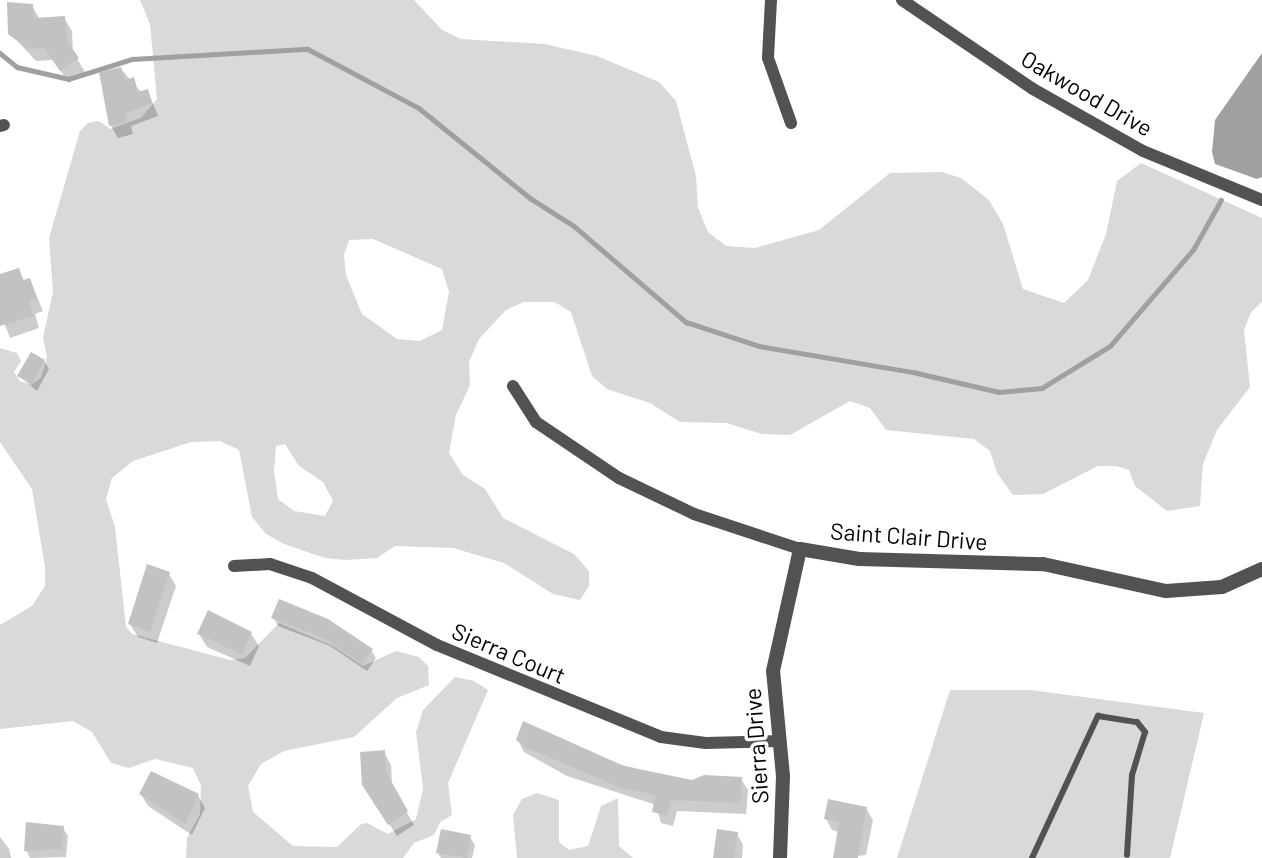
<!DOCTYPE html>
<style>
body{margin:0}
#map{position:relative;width:1262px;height:858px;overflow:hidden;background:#fff;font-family:Barlow,sans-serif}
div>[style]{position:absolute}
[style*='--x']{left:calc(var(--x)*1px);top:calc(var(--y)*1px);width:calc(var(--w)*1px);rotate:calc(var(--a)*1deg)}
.green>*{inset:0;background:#d9d9d9}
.water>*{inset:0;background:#a0a0a0}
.shadow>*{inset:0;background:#0003}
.stream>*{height:4.5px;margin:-2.25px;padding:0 2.25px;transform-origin:2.25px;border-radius:2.25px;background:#a0a0a0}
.building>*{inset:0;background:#c2c2c2}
.service>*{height:6px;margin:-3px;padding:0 3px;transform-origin:3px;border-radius:3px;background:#525252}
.minor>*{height:12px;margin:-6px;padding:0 6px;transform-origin:6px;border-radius:6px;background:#525252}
.tertiary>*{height:14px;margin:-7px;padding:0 7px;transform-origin:7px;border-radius:7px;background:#525252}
span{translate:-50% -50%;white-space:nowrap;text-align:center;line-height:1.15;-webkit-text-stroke:7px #fff;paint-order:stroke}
.street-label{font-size:23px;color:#000}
</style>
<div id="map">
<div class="green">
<div style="clip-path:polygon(evenodd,140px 0,414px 0,442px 30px,461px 39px,545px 44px,597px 56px,659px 82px,676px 101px,696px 176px,698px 208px,708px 232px,726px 246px,755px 248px,819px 230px,890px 173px,942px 172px,961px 178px,989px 200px,1003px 224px,1023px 289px,1064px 303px,1088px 280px,1106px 234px,1117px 181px,1141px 163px,1262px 218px,1262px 302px,1251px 312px,1244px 330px,1250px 387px,1217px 430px,1203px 464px,1200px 506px,1167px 511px,1135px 486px,1129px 470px,1116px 466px,1098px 466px,1043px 494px,1013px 495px,997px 473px,990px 451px,974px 439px,886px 430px,870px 408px,850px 401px,790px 435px,762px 434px,726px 423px,680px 422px,650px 403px,607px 389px,592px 376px,571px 312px,555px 302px,524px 302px,506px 310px,479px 339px,469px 362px,470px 385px,456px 415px,449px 453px,463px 475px,485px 489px,503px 518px,574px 554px,589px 571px,589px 586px,580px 600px,553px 594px,504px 563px,453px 548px,395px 546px,377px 558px,345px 560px,325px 558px,284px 544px,266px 534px,252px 517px,239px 450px,220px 441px,191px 442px,133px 461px,112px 478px,106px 499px,115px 527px,126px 627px,132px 634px,230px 660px,245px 658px,279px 623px,333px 646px,363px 666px,396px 651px,419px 657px,428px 666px,429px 685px,397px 698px,354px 737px,284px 751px,261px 764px,248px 786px,253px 812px,293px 846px,337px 847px,361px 824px,367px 823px,388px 834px,416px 819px,423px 789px,416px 732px,423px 710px,455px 677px,474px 681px,488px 690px,448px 783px,452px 815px,440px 822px,434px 835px,414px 843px,403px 858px,186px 858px,187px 838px,200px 814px,201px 786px,193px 768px,155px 759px,129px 768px,111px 763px,92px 732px,73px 721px,0 729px,0 625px,32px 606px,45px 586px,45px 567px,32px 489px,0 442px,0 348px,17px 353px,21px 361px,14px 372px,20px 381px,31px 385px,41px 378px,47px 357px,43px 338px,53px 292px,49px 238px,80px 131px,88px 123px,99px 121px,110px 129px,141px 118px,157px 99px,150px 24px,140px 0,373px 239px,442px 269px,449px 292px,442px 330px,420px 341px,397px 339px,362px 314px,346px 275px,344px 255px,349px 240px,373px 239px,140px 0,285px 444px,299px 466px,323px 482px,333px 501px,325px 516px,294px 511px,278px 499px,274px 471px,276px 446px,285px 444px)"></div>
<div style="clip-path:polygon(950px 690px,1031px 690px,1204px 713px,1170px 858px,897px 858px)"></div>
<div style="clip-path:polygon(537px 793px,559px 800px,559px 842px,569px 850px,588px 846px,601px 806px,618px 798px,619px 846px,633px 858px,517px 858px,513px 815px,522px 799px)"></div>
</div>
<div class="water">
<div style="clip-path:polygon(1262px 53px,1262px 177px,1257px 179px,1215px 164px,1212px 152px,1215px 120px)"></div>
</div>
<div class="shadow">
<div style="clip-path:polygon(32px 6px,39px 18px,64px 18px,72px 31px,73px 52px,85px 72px,69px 83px,53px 60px,36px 61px,10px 33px)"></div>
<div style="clip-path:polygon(121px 69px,141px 92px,148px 91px,158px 116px,131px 126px,133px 134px,118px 138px,111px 126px,101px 74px)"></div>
<div style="clip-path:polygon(18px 270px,25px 282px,30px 280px,43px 311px,35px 314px,39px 328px,10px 338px,0 312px,0 275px)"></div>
<div style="clip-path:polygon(44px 361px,49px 369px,37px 391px,19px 376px)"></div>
<div style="clip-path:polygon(169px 574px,176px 586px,157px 643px,138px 637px,130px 624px)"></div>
<div style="clip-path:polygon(273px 617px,371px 650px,376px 658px,367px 671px,330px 646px,278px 626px)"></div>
<div style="clip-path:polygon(199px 634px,251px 634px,259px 646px,250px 666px,207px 647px)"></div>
<div style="clip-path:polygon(518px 740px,692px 782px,741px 779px,748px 790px,746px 814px,677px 811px,673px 826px,661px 823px,656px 805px,567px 776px,524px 752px)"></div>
<div style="clip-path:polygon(384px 752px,391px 765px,392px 786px,414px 825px,397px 836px,372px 798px)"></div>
<div style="clip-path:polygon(141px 794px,198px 795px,205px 808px,192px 835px,148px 806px)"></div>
<div style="clip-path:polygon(866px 808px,873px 820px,866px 855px,835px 858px,839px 832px,832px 830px,826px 819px)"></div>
<div style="clip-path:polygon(63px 828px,68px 836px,66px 857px,30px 858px,26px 850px)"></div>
<div style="clip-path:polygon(737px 834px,743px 845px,742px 858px,715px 858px)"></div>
<div style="clip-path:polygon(0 837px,9px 849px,11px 858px,0 858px)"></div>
<div style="clip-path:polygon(470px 837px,475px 845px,472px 858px,441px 858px,438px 853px)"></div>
</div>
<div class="stream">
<div style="--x:0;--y:53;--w:22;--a:39"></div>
<div style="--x:17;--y:67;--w:53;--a:13"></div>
<div style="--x:69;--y:79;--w:66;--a:-17.6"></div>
<div style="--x:132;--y:59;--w:176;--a:-3.3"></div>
<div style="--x:308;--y:49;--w:126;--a:28"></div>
<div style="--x:419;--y:108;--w:143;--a:39"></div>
<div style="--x:530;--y:198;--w:52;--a:32.5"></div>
<div style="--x:574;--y:226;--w:148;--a:40.6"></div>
<div style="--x:686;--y:322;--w:77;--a:18.2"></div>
<div style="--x:759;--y:346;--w:156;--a:9.6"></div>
<div style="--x:913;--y:372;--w:88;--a:13.1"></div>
<div style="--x:999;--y:392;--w:43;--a:-5.3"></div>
<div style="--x:1042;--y:388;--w:80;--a:-31.7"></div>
<div style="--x:1110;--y:346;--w:127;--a:-49.2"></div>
<div style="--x:1193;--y:250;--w:57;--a:-60.8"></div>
</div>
<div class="building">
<div style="clip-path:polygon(7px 2px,33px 4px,34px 18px,65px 16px,67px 41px,79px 58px,60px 71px,44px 48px,28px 49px,8px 34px)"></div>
<div style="clip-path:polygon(121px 67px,125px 80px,134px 77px,138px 92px,148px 89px,152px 103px,125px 113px,127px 122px,109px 126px,99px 72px)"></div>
<div style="clip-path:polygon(19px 268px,23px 280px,30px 278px,37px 298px,29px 301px,33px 316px,0 326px,0 274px)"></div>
<div style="clip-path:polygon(31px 352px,45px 360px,32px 384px,17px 376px)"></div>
<div style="clip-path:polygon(147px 564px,170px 572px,150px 632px,128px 624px)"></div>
<div style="clip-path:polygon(279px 599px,328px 619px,373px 649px,362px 664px,324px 638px,271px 618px)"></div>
<div style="clip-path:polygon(208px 610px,252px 632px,242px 654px,197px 634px)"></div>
<div style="clip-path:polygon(523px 721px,624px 766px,692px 780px,704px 775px,742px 777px,741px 803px,671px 800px,667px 815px,652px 812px,656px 795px,621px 788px,525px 747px,516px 740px)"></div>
<div style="clip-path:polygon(385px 750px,386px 772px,408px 811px,388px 825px,362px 785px,360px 752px)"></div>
<div style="clip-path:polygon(151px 771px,199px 794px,185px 824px,139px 794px)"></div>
<div style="clip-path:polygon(828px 799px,867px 807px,858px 858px,833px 858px,839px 822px,824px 819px)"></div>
<div style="clip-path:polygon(26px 822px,64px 826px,62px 849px,24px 851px)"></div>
<div style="clip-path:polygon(441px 829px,471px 835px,467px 858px,436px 853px)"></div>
<div style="clip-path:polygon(717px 829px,738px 832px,734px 858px,713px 858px)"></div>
</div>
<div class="service">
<div style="--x:1032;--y:858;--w:157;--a:-65.1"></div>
<div style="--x:1098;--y:716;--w:39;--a:9"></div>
<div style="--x:1137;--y:722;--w:13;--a:51"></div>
<div style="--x:1145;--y:732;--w:45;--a:106.8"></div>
<div style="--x:1132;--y:775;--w:80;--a:93.6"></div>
</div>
<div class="minor">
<div style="--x:771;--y:0;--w:58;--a:93"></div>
<div style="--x:768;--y:58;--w:69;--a:70.5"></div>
<div style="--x:902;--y:0;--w:158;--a:34.2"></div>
<div style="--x:1033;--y:89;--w:126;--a:29.4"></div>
<div style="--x:1143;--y:151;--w:129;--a:22.4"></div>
<div style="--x:0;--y:126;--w:4;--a:-14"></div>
<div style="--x:513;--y:386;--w:43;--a:57.4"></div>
<div style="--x:536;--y:422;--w:100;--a:34"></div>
<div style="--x:619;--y:478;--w:83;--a:25.6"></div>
<div style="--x:694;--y:514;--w:112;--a:18.3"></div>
<div style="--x:234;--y:566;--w:36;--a:-3"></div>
<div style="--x:270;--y:564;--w:44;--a:18.4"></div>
<div style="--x:312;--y:578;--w:142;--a:28.2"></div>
<div style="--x:437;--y:645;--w:242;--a:22.3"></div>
<div style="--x:661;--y:737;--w:45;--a:7.6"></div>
<div style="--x:706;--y:743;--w:74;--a:-1.5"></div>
</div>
<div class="tertiary">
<div style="--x:780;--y:858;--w:82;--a:-87.9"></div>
<div style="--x:783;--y:776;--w:105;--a:-95.4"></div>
<div style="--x:773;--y:671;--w:125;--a:-77.5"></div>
<div style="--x:800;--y:549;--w:60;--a:9.6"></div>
<div style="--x:859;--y:559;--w:184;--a:1.6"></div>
<div style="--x:1043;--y:564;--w:126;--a:12.4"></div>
<div style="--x:1166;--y:591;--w:56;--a:-4.1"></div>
<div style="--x:1222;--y:587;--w:44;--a:-24.2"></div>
</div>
<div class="street-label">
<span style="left:1087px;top:93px;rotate:30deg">Oakwood Drive</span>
<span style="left:909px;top:536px;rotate:4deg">Saint Clair Drive</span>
<span style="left:509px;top:653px;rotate:23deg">Sierra Court</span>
<span style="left:756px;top:746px;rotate:-94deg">Sierra Drive</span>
</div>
</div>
